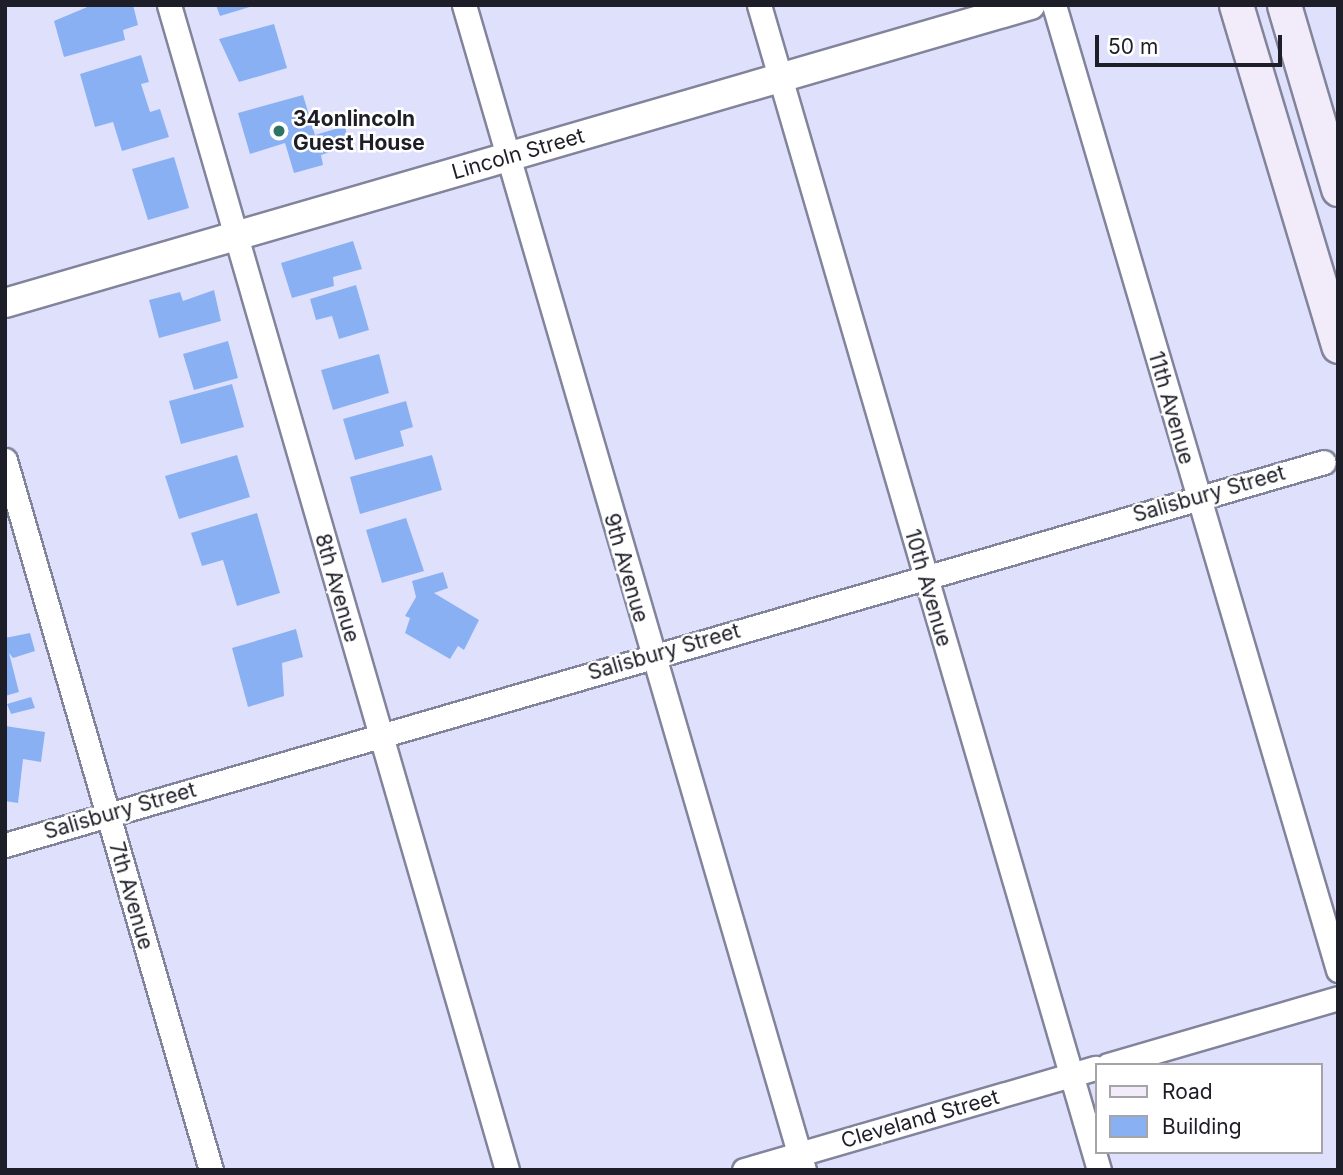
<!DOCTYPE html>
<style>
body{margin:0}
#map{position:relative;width:1343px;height:1175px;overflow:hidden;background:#dfe1fc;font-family:Inter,sans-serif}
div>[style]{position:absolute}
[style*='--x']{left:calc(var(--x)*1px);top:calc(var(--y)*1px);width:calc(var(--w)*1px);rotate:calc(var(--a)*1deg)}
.building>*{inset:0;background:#8ab0f4}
.roads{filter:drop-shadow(2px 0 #82849c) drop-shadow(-2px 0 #82849c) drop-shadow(0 2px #82849c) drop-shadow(0 -2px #82849c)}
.minor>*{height:23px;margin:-11.5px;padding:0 11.5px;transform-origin:11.5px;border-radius:11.5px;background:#fff}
.tertiary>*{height:28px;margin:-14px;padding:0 14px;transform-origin:14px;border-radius:14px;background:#fff}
.secondary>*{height:33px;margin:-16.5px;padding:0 16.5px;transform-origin:16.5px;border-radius:16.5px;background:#f2ecfa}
.dots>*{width:19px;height:19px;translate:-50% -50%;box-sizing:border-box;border:4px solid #fff;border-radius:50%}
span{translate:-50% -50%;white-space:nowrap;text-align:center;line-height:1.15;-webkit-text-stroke:5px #fff;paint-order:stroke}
.poi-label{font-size:21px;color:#1e1e28;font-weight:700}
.left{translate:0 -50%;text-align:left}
.street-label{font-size:21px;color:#1e1e28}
.frame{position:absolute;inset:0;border:7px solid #1e1e28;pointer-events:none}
.legend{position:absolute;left:1095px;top:1063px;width:228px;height:91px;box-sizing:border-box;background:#fff;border:2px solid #a5a5a9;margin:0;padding:9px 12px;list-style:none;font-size:21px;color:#1e1e28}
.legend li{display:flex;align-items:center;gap:14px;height:35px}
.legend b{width:35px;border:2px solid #a5a5a9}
.scale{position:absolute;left:1095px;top:35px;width:187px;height:32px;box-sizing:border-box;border:4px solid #1e1e28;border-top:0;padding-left:9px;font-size:21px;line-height:24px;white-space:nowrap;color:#1e1e28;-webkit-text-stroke:5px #fff;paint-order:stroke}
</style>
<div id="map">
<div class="building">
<div style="clip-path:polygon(92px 5px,133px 5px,138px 25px,123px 30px,125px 40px,64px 57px,54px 21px)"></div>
<div style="clip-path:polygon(216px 5px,253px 5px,253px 6px,220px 16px)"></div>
<div style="clip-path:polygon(274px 24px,287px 68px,239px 82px,219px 39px)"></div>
<div style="clip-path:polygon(141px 55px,149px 82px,141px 84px,150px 112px,160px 109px,169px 137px,122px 151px,113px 122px,95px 127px,80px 74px)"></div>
<div style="clip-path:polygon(303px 95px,315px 135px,345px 126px,349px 146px,321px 155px,323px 165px,294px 173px,285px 143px,250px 154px,238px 113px)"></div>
<div style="clip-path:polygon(174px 157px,189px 208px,148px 220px,132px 169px)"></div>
<div style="clip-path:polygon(353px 241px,362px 269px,333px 277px,334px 286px,292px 298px,281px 263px)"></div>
<div style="clip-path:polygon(356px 285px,369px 330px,339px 339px,332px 316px,316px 320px,310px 299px)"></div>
<div style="clip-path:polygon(214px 290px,221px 321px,159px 338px,149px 300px,180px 292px,183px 301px)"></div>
<div style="clip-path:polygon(228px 341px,238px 378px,194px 390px,183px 354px)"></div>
<div style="clip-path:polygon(379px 354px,389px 393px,333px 410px,321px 370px)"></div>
<div style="clip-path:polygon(232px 384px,244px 427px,181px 444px,169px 401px)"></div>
<div style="clip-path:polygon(406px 401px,413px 427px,400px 431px,404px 446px,355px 460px,343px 419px)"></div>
<div style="clip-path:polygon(237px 455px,250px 497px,179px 519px,165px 476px)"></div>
<div style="clip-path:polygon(432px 455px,442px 490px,360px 514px,350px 477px)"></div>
<div style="clip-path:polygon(257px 513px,280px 593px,237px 606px,223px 560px,202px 566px,191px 533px)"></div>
<div style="clip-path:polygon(406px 518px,424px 571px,382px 583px,366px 530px)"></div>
<div style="clip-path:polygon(443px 572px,448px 588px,434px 593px,479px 620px,464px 650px,458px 646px,450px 659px,405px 633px,410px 618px,405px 616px,416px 597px,412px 581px)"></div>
<div style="clip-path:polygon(296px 629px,303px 657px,282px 663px,284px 696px,248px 707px,232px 648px)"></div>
<div style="clip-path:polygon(30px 633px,35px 651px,13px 658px,9px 653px,19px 692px,5px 696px,5px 638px)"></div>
<div style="clip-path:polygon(31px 697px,35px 708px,11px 714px,7px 704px)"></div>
<div style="clip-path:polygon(5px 726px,45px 732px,41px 762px,23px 759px,18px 803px,5px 801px)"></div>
</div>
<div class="roads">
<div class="minor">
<div style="--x:169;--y:5;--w:1213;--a:73.82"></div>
<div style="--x:464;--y:5;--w:1214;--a:73.73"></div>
<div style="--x:759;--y:5;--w:1214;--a:73.73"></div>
<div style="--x:1054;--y:5;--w:1006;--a:73.6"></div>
<div style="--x:5;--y:460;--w:739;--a:73.82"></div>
<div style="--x:5;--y:845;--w:1373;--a:-16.19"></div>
<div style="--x:1108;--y:1065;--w:240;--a:-16.2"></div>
<div style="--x:744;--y:1170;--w:366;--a:-16.2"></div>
</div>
<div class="tertiary">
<div style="--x:5;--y:303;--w:1068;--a:-16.2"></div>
</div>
<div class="secondary">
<div style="--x:1236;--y:5;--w:356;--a:73.3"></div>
<div style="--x:1284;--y:5;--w:192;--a:73.6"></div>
</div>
</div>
<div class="dots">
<div style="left:279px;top:131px;background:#2f7366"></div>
</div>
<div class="poi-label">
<span class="left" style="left:293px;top:131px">34onlincoln<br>Guest House</span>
</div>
<div class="street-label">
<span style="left:518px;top:154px;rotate:-16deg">Lincoln Street</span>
<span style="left:1171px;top:408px;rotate:74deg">11th Avenue</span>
<span style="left:1209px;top:494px;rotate:-16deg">Salisbury Street</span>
<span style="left:626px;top:568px;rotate:74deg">9th Avenue</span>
<span style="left:337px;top:588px;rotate:74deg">8th Avenue</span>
<span style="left:928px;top:588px;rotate:74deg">10th Avenue</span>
<span style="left:664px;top:652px;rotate:-16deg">Salisbury Street</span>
<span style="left:120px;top:811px;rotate:-16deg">Salisbury Street</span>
<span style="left:131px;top:896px;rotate:74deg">7th Avenue</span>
<span style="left:920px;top:1119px;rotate:-16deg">Cleveland Street</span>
</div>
<div class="frame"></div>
<ul class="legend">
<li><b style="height:9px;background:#f2ecfa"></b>Road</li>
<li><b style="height:19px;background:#8ab0f4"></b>Building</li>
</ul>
<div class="scale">50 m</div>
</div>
